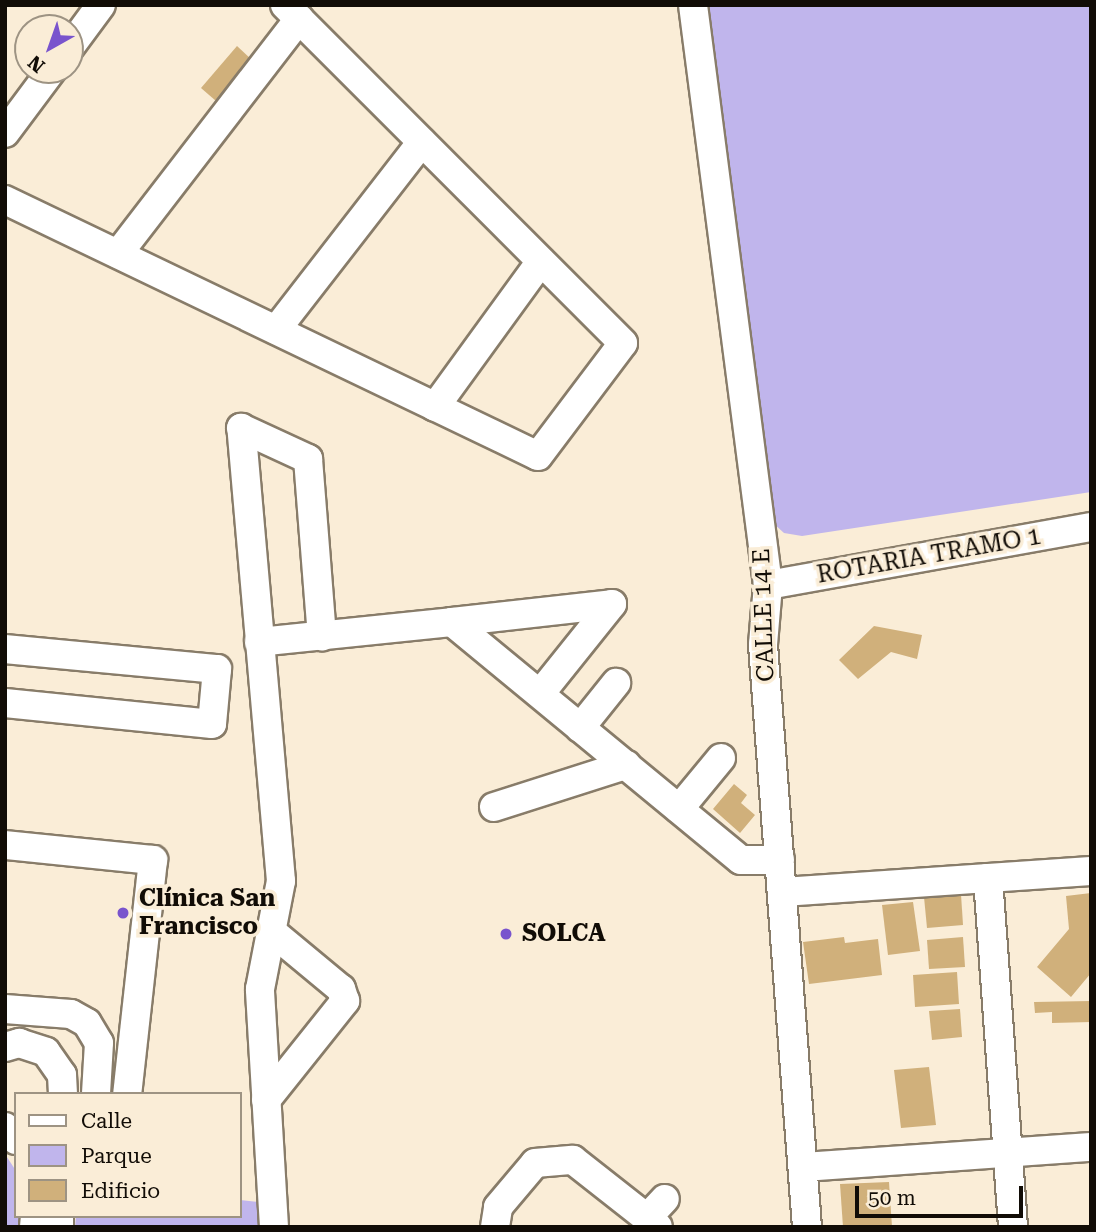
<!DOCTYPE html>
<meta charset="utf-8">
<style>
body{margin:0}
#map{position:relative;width:1096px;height:1232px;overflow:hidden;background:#faedd7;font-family:"Roboto Serif",serif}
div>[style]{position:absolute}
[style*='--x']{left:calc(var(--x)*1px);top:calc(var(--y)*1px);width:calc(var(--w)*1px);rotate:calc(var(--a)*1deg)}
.green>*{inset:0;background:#c0b5ec}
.building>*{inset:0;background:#d0b07b}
.roads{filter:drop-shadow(2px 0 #887c69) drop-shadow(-2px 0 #887c69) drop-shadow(0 2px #887c69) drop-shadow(0 -2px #887c69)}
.minor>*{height:28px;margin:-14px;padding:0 14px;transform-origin:14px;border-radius:14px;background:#fff}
.dots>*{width:19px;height:19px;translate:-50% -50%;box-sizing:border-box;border:4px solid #faedd7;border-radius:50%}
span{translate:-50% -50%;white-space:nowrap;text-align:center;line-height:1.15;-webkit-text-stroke:7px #faedd7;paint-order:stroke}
.street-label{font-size:24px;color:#110c06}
.poi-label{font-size:24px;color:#110c06;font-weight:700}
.left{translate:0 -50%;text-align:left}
.frame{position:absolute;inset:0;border:7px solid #110c06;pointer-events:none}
.legend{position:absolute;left:14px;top:1092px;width:228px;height:126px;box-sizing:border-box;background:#faedd7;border:2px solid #9d9383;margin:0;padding:9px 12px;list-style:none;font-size:21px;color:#110c06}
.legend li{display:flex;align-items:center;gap:14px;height:35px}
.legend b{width:35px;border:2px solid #9d9383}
.north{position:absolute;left:14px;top:14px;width:70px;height:70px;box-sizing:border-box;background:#faedd7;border:2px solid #9d9383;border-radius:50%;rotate:220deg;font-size:19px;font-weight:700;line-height:28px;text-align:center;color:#110c06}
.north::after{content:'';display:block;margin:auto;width:24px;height:32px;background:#7954cd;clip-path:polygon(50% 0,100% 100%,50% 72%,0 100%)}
.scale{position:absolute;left:855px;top:1186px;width:168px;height:32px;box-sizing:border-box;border:4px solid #110c06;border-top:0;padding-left:9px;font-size:21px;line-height:24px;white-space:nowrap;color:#110c06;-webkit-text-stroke:5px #faedd7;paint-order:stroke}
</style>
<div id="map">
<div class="green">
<div style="clip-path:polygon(691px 5px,1091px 5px,1091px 492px,802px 536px,784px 533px,773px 523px)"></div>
<div style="clip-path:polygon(5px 1154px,16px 1171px,19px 1227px,5px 1227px)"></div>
<div style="clip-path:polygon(240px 1200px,258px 1202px,259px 1227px,75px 1227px,76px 1216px,240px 1216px)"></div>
</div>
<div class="building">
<div style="clip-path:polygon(237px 46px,252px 60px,216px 101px,201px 88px)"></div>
<div style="clip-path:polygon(874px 626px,922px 635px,917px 659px,891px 652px,858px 679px,839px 660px)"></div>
<div style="clip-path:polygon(734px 784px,747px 795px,741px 803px,755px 815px,740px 833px,713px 809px)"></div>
<div style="clip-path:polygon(1091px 893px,1091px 973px,1071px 997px,1037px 967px,1069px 929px,1066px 896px)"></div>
<div style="clip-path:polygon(961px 894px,963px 925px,927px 928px,924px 897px)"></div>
<div style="clip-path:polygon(913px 902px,920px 951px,888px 955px,882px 905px)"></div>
<div style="clip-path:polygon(844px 937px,845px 943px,878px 939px,882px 975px,809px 984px,803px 942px)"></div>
<div style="clip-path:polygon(963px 937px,965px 967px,929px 969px,927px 940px)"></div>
<div style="clip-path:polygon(957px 972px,959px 1004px,915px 1007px,913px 975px)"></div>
<div style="clip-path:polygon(1091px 1001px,1091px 1022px,1052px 1023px,1052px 1012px,1035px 1013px,1034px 1002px)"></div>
<div style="clip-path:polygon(960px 1009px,962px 1037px,932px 1040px,929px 1011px)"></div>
<div style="clip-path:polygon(929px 1067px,936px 1125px,901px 1128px,894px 1070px)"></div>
<div style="clip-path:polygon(889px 1182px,892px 1227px,843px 1227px,840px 1184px)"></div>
</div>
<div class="roads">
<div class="minor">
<div style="--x:693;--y:5;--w:585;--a:82.63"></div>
<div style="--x:768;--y:585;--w:60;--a:94.8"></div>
<div style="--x:763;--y:645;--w:584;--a:85.68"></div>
<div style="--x:70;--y:47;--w:52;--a:-53.6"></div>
<div style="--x:5;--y:133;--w:79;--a:-53.3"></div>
<div style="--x:5;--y:200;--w:591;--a:25.65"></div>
<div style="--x:538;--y:456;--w:141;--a:-53"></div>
<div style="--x:623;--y:343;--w:478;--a:-135"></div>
<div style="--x:118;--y:254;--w:297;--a:-52.4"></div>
<div style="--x:276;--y:330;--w:238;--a:-52.2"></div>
<div style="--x:435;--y:407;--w:180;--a:-54"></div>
<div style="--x:768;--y:585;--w:328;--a:-10.2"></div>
<div style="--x:452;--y:622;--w:161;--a:-6.4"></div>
<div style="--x:612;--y:604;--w:115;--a:128.7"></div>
<div style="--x:259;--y:642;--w:194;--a:-5.9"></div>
<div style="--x:452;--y:622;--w:374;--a:39.5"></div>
<div style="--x:741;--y:860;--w:39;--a:0"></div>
<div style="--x:5;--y:649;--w:213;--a:5.4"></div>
<div style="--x:217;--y:669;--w:55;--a:95.2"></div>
<div style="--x:212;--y:724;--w:208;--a:-174.2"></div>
<div style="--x:580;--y:728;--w:58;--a:-51.3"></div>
<div style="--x:494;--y:807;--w:139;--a:-17.7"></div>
<div style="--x:679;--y:809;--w:66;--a:-50.5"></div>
<div style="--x:5;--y:845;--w:149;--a:5.8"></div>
<div style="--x:153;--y:860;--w:235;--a:96.3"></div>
<div style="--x:988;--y:878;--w:350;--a:85.9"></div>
<div style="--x:782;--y:892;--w:310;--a:-3.9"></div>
<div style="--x:5;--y:1009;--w:66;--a:4.3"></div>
<div style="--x:71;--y:1014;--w:18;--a:29"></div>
<div style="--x:87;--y:1023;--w:23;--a:59"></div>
<div style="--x:99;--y:1043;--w:51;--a:93.4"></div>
<div style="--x:5;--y:1047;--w:15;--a:-16"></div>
<div style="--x:19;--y:1043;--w:28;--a:18"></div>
<div style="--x:46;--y:1052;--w:28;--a:55"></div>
<div style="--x:62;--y:1075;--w:19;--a:87"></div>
<div style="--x:266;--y:1100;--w:127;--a:-51.4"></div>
<div style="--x:345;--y:1001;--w:13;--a:-108"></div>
<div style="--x:341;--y:989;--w:92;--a:-140.3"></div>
<div style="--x:5;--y:1127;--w:17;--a:50"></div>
<div style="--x:803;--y:1167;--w:289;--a:-4"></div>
<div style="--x:647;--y:1218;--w:26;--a:-47"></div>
<div style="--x:34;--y:1227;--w:11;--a:-85"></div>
<div style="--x:59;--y:1227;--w:11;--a:-90"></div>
<div style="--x:274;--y:1227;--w:238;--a:-93.4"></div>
<div style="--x:260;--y:989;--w:110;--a:-79"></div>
<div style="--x:281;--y:881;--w:455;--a:-95"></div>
<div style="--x:241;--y:428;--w:74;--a:24.8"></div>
<div style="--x:308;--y:459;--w:178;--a:85.5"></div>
<div style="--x:495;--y:1227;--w:20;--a:-81"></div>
<div style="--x:498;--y:1207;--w:57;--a:-49.9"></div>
<div style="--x:535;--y:1163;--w:38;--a:-5"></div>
<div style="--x:573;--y:1160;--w:108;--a:38.2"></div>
</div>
</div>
<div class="dots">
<div style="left:123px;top:913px;background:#7954cd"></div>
<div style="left:506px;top:934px;background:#7954cd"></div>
</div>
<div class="street-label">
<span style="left:929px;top:556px;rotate:-10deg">ROTARIA TRAMO 1</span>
<span style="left:764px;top:615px;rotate:-92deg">CALLE 14 E</span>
</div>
<div class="poi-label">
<span class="left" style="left:139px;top:913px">Clínica San<br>Francisco</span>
<span class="left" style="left:522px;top:934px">SOLCA</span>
</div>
<div class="frame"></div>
<ul class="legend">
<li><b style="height:9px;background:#fff"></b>Calle</li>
<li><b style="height:19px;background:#c0b5ec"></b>Parque</li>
<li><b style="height:19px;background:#d0b07b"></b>Edificio</li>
</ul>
<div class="north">N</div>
<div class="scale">50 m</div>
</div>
